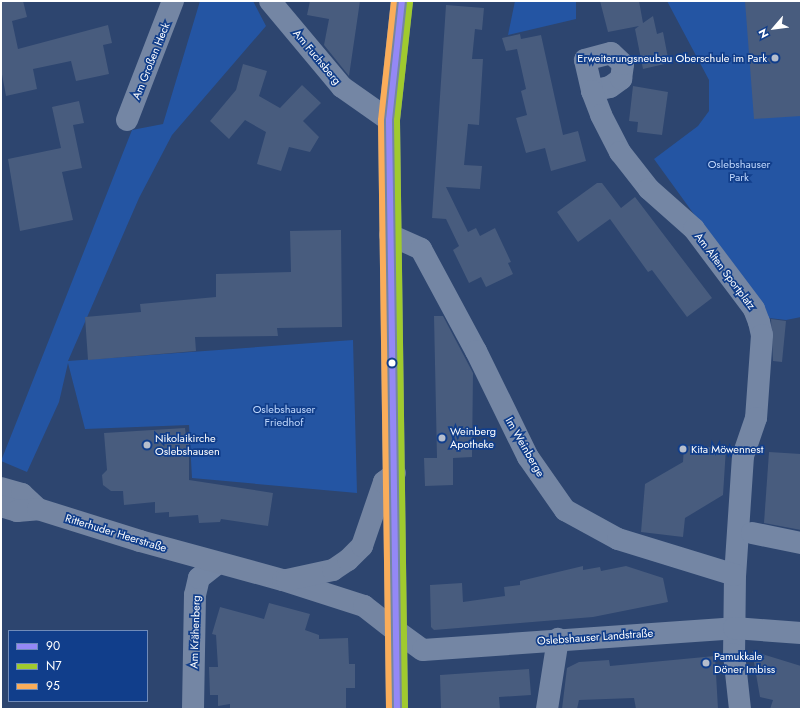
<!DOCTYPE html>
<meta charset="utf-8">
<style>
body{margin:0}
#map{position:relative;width:802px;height:710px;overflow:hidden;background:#2d456f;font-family:Jost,sans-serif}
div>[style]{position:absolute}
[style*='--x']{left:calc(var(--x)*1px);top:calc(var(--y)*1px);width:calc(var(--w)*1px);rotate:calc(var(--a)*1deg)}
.green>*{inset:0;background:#2455a3}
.building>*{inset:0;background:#485c7e}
.minor>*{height:22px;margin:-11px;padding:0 11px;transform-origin:11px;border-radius:11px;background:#7486a4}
.major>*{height:22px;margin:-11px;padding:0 11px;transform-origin:11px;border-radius:11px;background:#7485a2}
.bus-1>*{height:6px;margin:-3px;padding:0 3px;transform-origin:3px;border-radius:3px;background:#9488f6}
.bus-2>*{height:6px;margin:-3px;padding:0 3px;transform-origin:3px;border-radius:3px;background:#a0ca2e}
.bus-3>*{height:6px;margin:-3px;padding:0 3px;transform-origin:3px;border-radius:3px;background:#faad5a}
.dots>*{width:11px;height:11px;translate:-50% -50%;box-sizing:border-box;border:2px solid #113e8b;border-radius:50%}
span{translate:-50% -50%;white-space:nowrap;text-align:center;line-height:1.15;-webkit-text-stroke:3.5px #113e8b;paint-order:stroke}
.street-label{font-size:11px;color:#fff}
.poi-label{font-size:11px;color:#fff}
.right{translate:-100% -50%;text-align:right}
.left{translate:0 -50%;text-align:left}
.park-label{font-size:11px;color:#bfd7fc}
.frame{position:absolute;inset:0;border:2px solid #fff;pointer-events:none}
.legend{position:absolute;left:8px;top:630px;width:140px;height:72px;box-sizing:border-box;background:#113e8b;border:1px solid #708bb9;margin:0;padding:5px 7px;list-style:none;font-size:12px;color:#fff}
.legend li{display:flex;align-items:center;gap:8px;height:20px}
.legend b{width:20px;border:1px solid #708bb9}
.north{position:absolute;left:754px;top:8px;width:40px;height:40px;-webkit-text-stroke:3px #113e8b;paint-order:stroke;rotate:242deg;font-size:11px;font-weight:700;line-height:16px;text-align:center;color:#fff}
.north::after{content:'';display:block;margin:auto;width:14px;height:18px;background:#fff;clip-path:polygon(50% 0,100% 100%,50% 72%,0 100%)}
</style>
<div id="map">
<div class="green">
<div style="clip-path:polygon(200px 1px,253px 1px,266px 26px,172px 135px,139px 198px,68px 361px,353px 340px,357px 493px,192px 478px,189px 425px,85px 429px,68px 363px,59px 402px,27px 472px,1px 461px,132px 130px,163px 124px)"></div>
<div style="clip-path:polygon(515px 1px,576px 1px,576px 19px,508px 35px)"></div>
<div style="clip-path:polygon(667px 1px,801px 1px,801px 317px,786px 320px,769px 318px,654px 159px,698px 126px,709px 111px,709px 80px)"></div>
</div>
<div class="building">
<div style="clip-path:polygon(1px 1px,23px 1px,27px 17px,12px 21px,18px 49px,108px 25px,112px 43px,103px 45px,109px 74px,76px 81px,71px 61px,33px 69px,37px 89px,6px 96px,1px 69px)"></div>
<div style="clip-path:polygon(310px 1px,360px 1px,349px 76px,324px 45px,329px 19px,307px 15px)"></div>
<div style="clip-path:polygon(600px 1px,639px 1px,643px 23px,653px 16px,657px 34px,663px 32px,669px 63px,643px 69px,635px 29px,639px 26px,608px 32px)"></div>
<div style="clip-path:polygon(745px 1px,801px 1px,801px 116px,754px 119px)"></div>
<div style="clip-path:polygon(446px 5px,484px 8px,482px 30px,475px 29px,472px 59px,483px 59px,479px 125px,468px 124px,464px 165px,482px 166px,480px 189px,446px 187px,468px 232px,476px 228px,480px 236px,495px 228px,511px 262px,508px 263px,513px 274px,486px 287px,481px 277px,469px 283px,453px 250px,459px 246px,446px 219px,432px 218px)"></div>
<div style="clip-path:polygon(520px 34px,521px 39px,541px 35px,563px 135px,578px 131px,586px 161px,551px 171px,545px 148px,526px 153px,516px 118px,527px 115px,521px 91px,526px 89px,517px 49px,506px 51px,502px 38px)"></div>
<div style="clip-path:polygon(243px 64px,267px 71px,259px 96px,280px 108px,302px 85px,321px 103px,303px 121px,319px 137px,310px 152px,289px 147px,281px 171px,257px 164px,266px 132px,245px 120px,229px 139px,210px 121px,236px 90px)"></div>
<div style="clip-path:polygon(633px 86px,668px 92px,662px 135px,637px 132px,638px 122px,629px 121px)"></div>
<div style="clip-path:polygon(79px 101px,84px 123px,73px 125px,82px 168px,62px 172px,73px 220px,20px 231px,8px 159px,61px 148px,52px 107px)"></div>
<div style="clip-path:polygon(597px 183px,602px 183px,621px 208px,635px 197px,712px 298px,687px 317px,652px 270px,648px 272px,610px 219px,578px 242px,557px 212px)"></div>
<div style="clip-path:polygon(341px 230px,342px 327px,277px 328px,278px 336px,195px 337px,196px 351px,88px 360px,85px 317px,141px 312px,140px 304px,216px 297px,216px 274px,291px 272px,290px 231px)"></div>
<div style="clip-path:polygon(434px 316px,443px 316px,473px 373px,472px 457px,453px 458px,453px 485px,425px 486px,424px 458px,437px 458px)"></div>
<div style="clip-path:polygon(771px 319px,786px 321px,782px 362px,773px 361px)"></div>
<div style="clip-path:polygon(185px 428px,186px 436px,189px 436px,189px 480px,273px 493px,268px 526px,221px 519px,220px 522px,199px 523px,198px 515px,169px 517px,169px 512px,155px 513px,155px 502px,124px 505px,123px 491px,111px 491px,103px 485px,102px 475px,107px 470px,104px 433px)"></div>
<div style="clip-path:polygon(684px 446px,726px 448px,723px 495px,685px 518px,683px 537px,641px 532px,645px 484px,683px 462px)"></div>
<div style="clip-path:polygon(769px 452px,801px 454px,801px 530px,764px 523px)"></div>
<div style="clip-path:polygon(583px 566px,583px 570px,600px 567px,601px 571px,626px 566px,663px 578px,668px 602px,593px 617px,434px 630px,431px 627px,430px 585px,462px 583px,463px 602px,505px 596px,504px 587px,520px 585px,520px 581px)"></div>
<div style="clip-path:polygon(269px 603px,310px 614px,305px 630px,319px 635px,319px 639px,348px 638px,349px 664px,355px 664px,355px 688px,346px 688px,346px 709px,230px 709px,230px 704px,218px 706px,218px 695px,210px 695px,209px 667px,218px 667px,216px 635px,212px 634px,220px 607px,264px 619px)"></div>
<div style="clip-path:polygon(752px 651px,801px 666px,801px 709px,770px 709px,773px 700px,760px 697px)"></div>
<div style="clip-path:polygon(715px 656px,718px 709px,636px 709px,634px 698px,579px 700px,577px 709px,562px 709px,567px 668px,579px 662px,609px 660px,610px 666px)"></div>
<div style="clip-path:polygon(529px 669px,531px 695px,499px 697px,500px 709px,441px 709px,440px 675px)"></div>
</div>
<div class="minor">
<div style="--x:270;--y:1;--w:112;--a:50.1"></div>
<div style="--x:342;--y:87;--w:57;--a:35.1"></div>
<div style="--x:592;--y:91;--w:18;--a:-13"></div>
<div style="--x:610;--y:87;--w:14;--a:-36"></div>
<div style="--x:621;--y:79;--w:15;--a:-82"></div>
<div style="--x:623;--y:64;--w:16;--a:-137"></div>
<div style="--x:611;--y:53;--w:27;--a:165"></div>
<div style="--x:585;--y:60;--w:32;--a:77"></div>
<div style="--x:592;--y:91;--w:26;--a:69"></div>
<div style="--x:601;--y:115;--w:42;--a:62.8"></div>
<div style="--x:620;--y:152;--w:47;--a:51.9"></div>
<div style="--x:649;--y:189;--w:60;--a:41.6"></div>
<div style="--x:694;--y:229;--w:100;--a:53.1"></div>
<div style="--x:754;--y:309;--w:14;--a:69"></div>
<div style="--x:759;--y:322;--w:13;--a:77"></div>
<div style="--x:762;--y:335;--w:83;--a:94.1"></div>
<div style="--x:756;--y:418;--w:40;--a:108.9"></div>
<div style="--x:743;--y:456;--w:119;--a:93.8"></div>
<div style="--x:735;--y:575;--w:79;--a:90.7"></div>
<div style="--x:734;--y:654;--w:55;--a:83.8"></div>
<div style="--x:127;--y:120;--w:128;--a:-68.9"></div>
<div style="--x:390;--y:235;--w:34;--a:24"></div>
<div style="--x:421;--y:249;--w:116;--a:61.7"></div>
<div style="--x:476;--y:351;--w:118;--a:63.9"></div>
<div style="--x:528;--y:457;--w:65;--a:55.1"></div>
<div style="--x:565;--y:510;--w:60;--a:28.7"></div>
<div style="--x:618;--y:539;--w:122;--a:17.1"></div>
<div style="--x:752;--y:533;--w:50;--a:11.5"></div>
<div style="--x:395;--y:630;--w:34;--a:36"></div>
<div style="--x:423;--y:650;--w:312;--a:-4"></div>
<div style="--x:734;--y:628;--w:67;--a:4.3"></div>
<div style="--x:193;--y:709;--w:114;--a:-89"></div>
<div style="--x:195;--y:595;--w:17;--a:-77"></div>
<div style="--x:199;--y:578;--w:23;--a:-38"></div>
<div style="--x:547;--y:709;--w:71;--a:-81.1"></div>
</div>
<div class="major">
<div style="--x:1;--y:488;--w:22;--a:16"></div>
<div style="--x:22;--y:494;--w:22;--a:43"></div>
<div style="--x:1;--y:506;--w:17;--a:17"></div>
<div style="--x:17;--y:511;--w:21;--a:-5"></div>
<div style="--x:38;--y:509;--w:107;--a:17.4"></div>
<div style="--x:140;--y:541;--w:148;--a:15.3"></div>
<div style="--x:283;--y:580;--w:85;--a:17.8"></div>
<div style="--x:364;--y:606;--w:39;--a:38"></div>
<div style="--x:287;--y:580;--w:47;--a:-12.3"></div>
<div style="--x:333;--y:570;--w:18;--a:-34"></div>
<div style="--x:348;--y:560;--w:20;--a:-45"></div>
<div style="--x:362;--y:546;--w:68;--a:-71"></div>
<div style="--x:384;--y:482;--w:14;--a:-39"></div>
<div style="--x:397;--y:709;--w:589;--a:-90.78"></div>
<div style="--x:389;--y:120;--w:120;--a:-83.8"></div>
</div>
<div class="bus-1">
<div style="--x:397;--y:709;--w:589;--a:-90.78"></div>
<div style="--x:389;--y:120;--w:120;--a:-83.8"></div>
</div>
<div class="bus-2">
<div style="--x:405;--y:709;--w:589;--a:-90.78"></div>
<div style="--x:397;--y:120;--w:119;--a:-83.7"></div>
</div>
<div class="bus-3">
<div style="--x:389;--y:709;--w:589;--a:-90.78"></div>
<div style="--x:381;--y:120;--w:120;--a:-83.8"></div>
</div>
<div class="dots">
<div style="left:775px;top:58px;background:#b6becd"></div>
<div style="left:392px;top:363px;background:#fff"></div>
<div style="left:442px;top:438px;background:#b6becd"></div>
<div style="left:147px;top:445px;background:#b6becd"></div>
<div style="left:683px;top:449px;background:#b6becd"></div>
<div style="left:706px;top:663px;background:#b6becd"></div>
</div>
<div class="street-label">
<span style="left:317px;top:57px;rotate:50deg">Am Fuchsberg</span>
<span style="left:151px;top:61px;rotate:-68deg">Am Großen Heck</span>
<span style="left:725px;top:271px;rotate:53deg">Am Alten Sportplatz</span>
<span style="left:525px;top:447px;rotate:60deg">Im Weinberge</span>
<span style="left:116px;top:533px;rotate:17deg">Ritterhuder Heerstraße</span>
<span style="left:195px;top:632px;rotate:-88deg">Am Krähenberg</span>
<span style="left:595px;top:637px;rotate:-4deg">Oslebshauser Landstraße</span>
</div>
<div class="poi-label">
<span class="right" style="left:767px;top:58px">Erweiterungsneubau Oberschule im Park</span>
<span class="left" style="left:450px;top:438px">Weinberg<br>Apotheke</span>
<span class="left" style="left:155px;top:445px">Nikolaikirche<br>Oslebshausen</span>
<span class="left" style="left:691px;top:449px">Kita Möwennest</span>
<span class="left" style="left:714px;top:663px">Pamukkale<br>Döner Imbiss</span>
</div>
<div class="park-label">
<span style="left:739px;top:171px">Oslebshauser<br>Park</span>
<span style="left:284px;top:416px">Oslebshauser<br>Friedhof</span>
</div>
<div class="frame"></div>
<ul class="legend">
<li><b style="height:5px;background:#9488f6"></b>90</li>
<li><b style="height:5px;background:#a0ca2e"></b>N7</li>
<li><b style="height:5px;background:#faad5a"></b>95</li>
</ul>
<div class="north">N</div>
</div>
